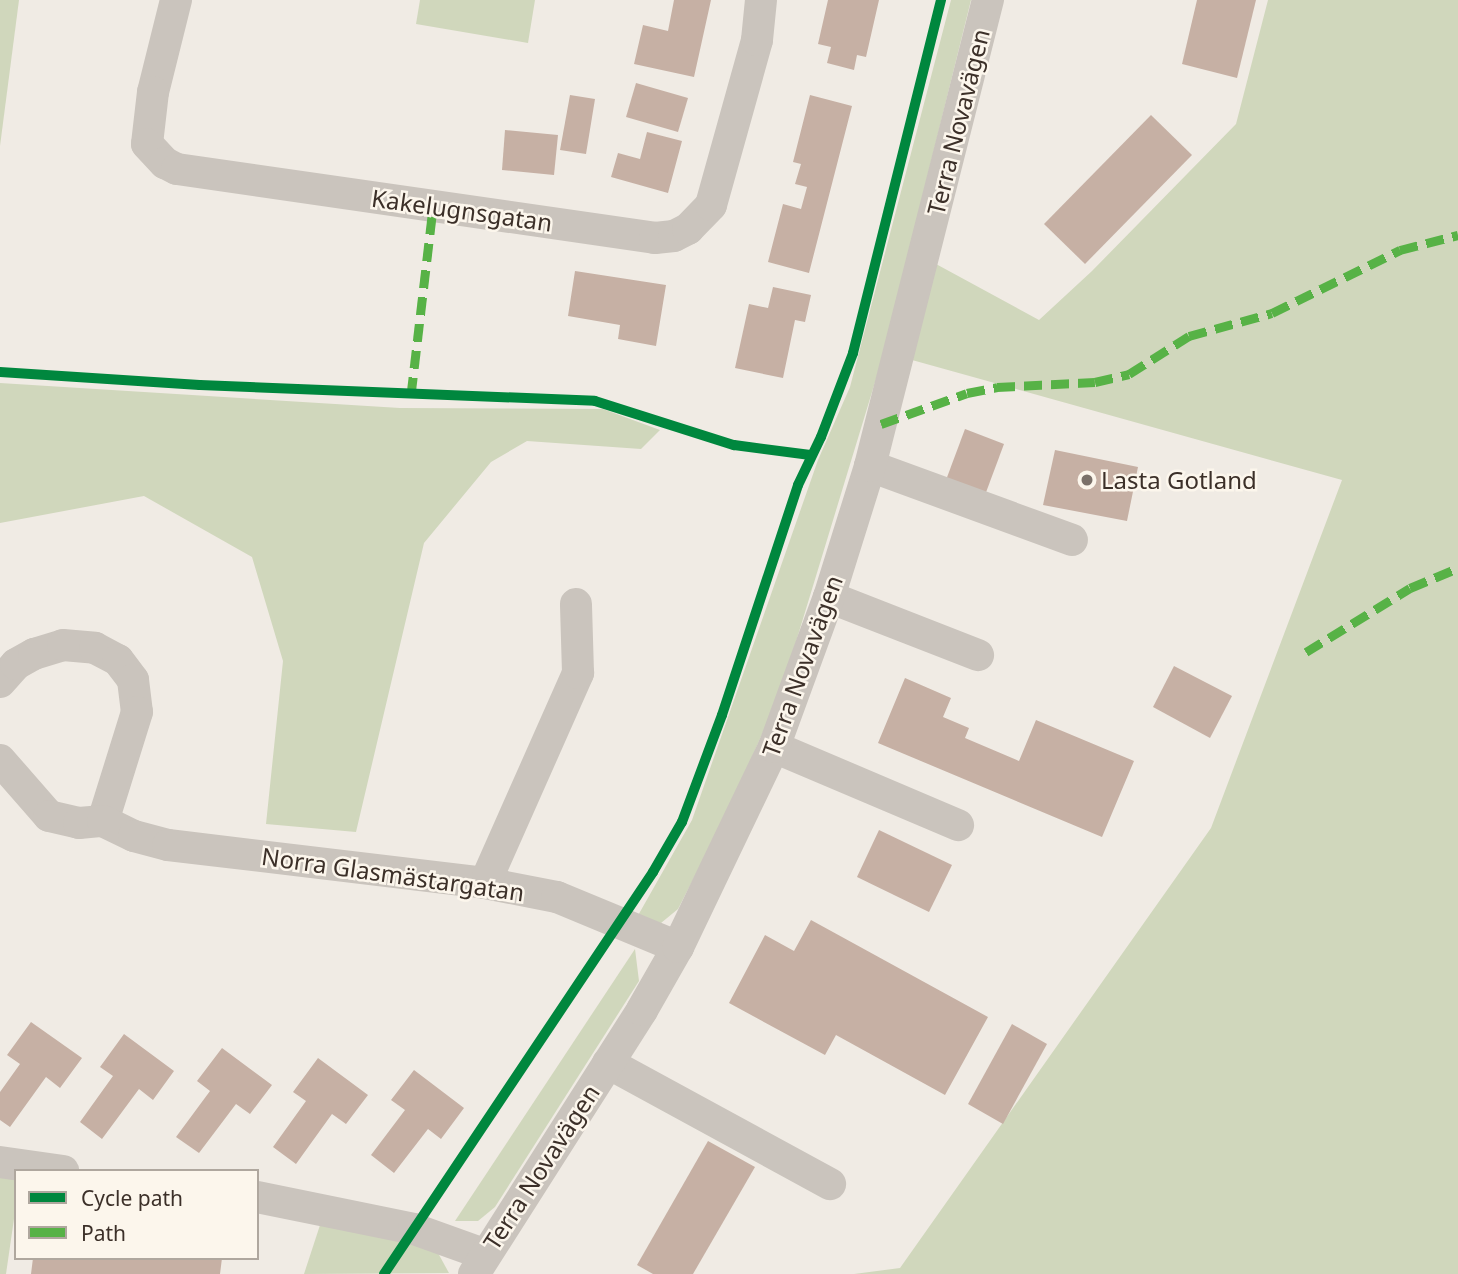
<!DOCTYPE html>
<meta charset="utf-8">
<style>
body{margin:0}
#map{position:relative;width:1458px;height:1274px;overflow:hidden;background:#f0ebe4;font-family:"Noto Sans",sans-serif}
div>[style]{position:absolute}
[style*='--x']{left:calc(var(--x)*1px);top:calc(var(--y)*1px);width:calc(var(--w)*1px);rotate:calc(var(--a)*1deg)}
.green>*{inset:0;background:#d0d7bc}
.building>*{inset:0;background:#c6b0a4}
.minor>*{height:32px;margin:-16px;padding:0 16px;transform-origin:16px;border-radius:16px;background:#cac4bd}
.quiet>*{height:9px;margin-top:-4.5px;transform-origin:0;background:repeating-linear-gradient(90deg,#57b246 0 18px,transparent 0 27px)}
.cycleway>*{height:10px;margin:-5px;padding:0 5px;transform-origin:5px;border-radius:5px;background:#00873e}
.dots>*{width:19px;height:19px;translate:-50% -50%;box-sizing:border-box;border:4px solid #fcf6ec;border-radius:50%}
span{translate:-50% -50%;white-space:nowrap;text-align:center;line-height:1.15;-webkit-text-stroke:5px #fcf6ec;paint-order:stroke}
.street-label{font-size:24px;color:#3c3029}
.poi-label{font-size:24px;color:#3c3029}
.left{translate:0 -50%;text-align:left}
.legend{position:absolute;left:14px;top:1169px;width:245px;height:91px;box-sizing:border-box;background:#fcf6ec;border:2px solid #afa79e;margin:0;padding:9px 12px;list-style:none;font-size:21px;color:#3c3029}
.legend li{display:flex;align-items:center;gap:14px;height:35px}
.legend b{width:35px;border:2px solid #afa79e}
</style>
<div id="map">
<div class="green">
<div style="clip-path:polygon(0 0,19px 0,0 146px)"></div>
<div style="clip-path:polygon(420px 0,535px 0,528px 43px,416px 24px)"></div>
<div style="clip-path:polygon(951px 0,971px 0,883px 356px,781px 691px,731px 805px,678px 909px,661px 923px,636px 919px,692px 820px,818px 460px,850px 387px)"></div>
<div style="clip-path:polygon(1268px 0,1458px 0,1458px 1274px,854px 1274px,900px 1268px,1211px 828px,1342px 480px,912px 360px,936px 264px,1039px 320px,1092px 271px,1236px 124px)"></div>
<div style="clip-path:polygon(0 383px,400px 408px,603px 409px,660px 430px,641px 449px,527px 441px,491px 462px,424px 543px,356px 832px,266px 824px,283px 661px,252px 557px,144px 496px,0 523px)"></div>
<div style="clip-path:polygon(635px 949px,639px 981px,495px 1207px,478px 1221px,455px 1221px)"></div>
<div style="clip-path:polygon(0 1176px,16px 1179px,16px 1205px,6px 1274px,0 1274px)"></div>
<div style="clip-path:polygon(322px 1219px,421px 1241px,438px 1253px,449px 1273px,304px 1274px)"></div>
</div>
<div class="building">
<div style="clip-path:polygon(674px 0,711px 0,694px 77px,634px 64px,643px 25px,668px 31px)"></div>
<div style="clip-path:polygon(828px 0,879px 0,866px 57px,857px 55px,854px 70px,827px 63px,831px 47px,818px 44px)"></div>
<div style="clip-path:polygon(1197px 0,1256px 0,1237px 78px,1182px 64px)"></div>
<div style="clip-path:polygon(636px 83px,688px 98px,678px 132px,626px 117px)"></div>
<div style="clip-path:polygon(570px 95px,595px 99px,586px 154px,560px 150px)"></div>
<div style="clip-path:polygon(810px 95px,852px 106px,809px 273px,768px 262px,783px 204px,801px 209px,807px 187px,795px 184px,801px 164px,793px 162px)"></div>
<div style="clip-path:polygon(1151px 115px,1192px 155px,1085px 264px,1044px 224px)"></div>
<div style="clip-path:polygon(505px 130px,558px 135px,554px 175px,502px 170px)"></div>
<div style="clip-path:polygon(647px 132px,682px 141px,668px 193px,611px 177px,618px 153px,640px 159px)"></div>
<div style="clip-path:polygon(575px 271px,666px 285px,656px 346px,618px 339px,620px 325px,568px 316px)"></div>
<div style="clip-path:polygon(773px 287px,811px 295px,805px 322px,795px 320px,783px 378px,735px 368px,749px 304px,768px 308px)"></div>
<div style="clip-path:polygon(965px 429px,1004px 444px,985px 495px,946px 480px)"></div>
<div style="clip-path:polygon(1055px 450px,1138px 467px,1127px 521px,1043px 505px)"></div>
<div style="clip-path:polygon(1174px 666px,1232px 696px,1210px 738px,1153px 707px)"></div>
<div style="clip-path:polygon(905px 678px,951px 698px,943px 717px,969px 728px,965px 738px,1019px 761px,1036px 720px,1134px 761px,1102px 837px,878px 743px)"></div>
<div style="clip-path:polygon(879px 830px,952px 865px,929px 912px,857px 877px)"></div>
<div style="clip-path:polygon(811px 920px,988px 1017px,945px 1095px,836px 1035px,825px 1055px,729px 1003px,765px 935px,794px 951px)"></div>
<div style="clip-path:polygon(31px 1022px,82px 1058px,60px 1088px,46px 1077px,10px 1127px,0 1120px,0 1092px,20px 1064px,7px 1055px)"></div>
<div style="clip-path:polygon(1012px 1024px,1047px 1044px,1003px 1124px,968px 1104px)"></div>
<div style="clip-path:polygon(124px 1034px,174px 1071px,153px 1100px,139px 1089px,102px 1139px,80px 1122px,113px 1076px,100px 1067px)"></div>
<div style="clip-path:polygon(222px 1048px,272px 1085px,250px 1114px,236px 1104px,199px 1153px,176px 1137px,210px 1091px,197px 1081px)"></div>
<div style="clip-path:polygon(318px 1058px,368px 1095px,346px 1124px,332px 1114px,296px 1164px,273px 1147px,306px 1101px,293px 1092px)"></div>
<div style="clip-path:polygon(414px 1070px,464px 1108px,441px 1139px,428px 1129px,394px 1173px,371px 1155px,405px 1110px,391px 1100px)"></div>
<div style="clip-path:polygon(708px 1141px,755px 1167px,693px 1274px,653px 1274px,637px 1265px)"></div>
<div style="clip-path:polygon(33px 1258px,222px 1258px,220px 1274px,31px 1274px)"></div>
</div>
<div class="minor">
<div style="--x:176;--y:0;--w:95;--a:104"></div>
<div style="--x:153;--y:92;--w:52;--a:96.6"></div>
<div style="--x:147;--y:144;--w:26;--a:47"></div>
<div style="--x:165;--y:163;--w:13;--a:27"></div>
<div style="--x:177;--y:169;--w:483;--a:8.2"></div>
<div style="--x:655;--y:238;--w:19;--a:-6"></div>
<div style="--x:674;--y:236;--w:16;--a:-27"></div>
<div style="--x:688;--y:229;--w:33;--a:-46"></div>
<div style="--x:711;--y:205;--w:171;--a:-74.4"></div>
<div style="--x:757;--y:40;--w:40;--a:-84.3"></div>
<div style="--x:870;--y:466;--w:215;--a:20.1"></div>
<div style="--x:829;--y:597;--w:160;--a:21.3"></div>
<div style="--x:0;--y:682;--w:24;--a:-48"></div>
<div style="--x:16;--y:664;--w:21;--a:-29"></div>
<div style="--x:34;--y:654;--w:30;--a:-17"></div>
<div style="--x:63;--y:645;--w:32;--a:5"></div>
<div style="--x:95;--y:648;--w:26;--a:28"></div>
<div style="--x:118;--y:660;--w:25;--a:53"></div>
<div style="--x:133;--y:680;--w:32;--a:83"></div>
<div style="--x:137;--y:712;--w:114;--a:107.3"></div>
<div style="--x:774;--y:747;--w:200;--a:23"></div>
<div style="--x:0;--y:760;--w:74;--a:48.8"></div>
<div style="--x:49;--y:816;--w:31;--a:13"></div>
<div style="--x:79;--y:823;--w:24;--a:-5"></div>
<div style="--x:103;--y:821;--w:34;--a:26"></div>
<div style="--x:134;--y:836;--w:35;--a:15"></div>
<div style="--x:168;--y:845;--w:319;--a:6.8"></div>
<div style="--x:485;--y:883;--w:73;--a:11"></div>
<div style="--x:557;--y:897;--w:131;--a:22.5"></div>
<div style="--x:485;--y:883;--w:230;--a:-66.1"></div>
<div style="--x:578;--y:673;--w:69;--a:-91.7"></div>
<div style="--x:608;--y:1063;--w:253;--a:28.6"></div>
<div style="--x:0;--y:1162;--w:64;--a:8.1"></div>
<div style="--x:257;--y:1197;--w:160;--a:11.5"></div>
<div style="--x:414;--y:1229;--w:74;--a:19.7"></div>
<div style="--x:474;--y:1274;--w:313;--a:-57.5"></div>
<div style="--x:642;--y:1010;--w:73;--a:-60.3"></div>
<div style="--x:678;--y:947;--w:222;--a:-64.4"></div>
<div style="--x:774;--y:747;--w:160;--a:-69.9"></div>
<div style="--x:829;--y:597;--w:137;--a:-72.6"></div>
<div style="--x:870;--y:466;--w:481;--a:-75.8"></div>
</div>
<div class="quiet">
<div style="--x:411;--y:395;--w:189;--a:-83.3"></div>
<div style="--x:881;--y:424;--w:91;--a:-19.8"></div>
<div style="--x:967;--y:393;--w:31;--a:-11"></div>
<div style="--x:997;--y:387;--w:98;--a:-2.9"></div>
<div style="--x:1095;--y:382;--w:35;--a:-13"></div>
<div style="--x:1129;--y:374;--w:71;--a:-32.3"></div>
<div style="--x:1189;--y:336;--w:86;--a:-15.5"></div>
<div style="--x:1272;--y:313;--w:143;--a:-26.2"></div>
<div style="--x:1400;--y:250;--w:60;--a:-14.5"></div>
<div style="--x:1306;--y:652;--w:122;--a:-31.6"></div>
<div style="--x:1410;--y:588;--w:52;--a:-22.6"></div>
</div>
<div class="cycleway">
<div style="--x:0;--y:372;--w:200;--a:3.7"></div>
<div style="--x:200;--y:385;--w:395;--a:2.3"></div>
<div style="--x:595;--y:401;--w:146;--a:17.6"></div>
<div style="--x:734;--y:445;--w:77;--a:7.5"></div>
<div style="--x:384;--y:1274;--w:484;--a:-56.2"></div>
<div style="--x:653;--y:872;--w:58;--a:-59.9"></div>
<div style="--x:682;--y:822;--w:114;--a:-69.5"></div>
<div style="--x:722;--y:715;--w:242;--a:-71.7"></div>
<div style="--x:798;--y:485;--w:53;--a:-64.4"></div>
<div style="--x:821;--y:437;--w:90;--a:-69.1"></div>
<div style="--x:853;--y:353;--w:364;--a:-76"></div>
</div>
<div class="dots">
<div style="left:1087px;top:480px;background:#7b716a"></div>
</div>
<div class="street-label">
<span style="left:958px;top:122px;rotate:-76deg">Terra Novavägen</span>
<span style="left:462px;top:210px;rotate:8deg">Kakelugnsgatan</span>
<span style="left:802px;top:666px;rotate:-70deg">Terra Novavägen</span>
<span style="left:393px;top:874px;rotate:8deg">Norra Glasmästargatan</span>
<span style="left:541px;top:1167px;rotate:-57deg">Terra Novavägen</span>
</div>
<div class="poi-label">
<span class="left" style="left:1101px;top:480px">Lasta Gotland</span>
</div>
<ul class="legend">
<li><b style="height:9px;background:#00873e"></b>Cycle path</li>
<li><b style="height:9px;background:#57b246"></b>Path</li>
</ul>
</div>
